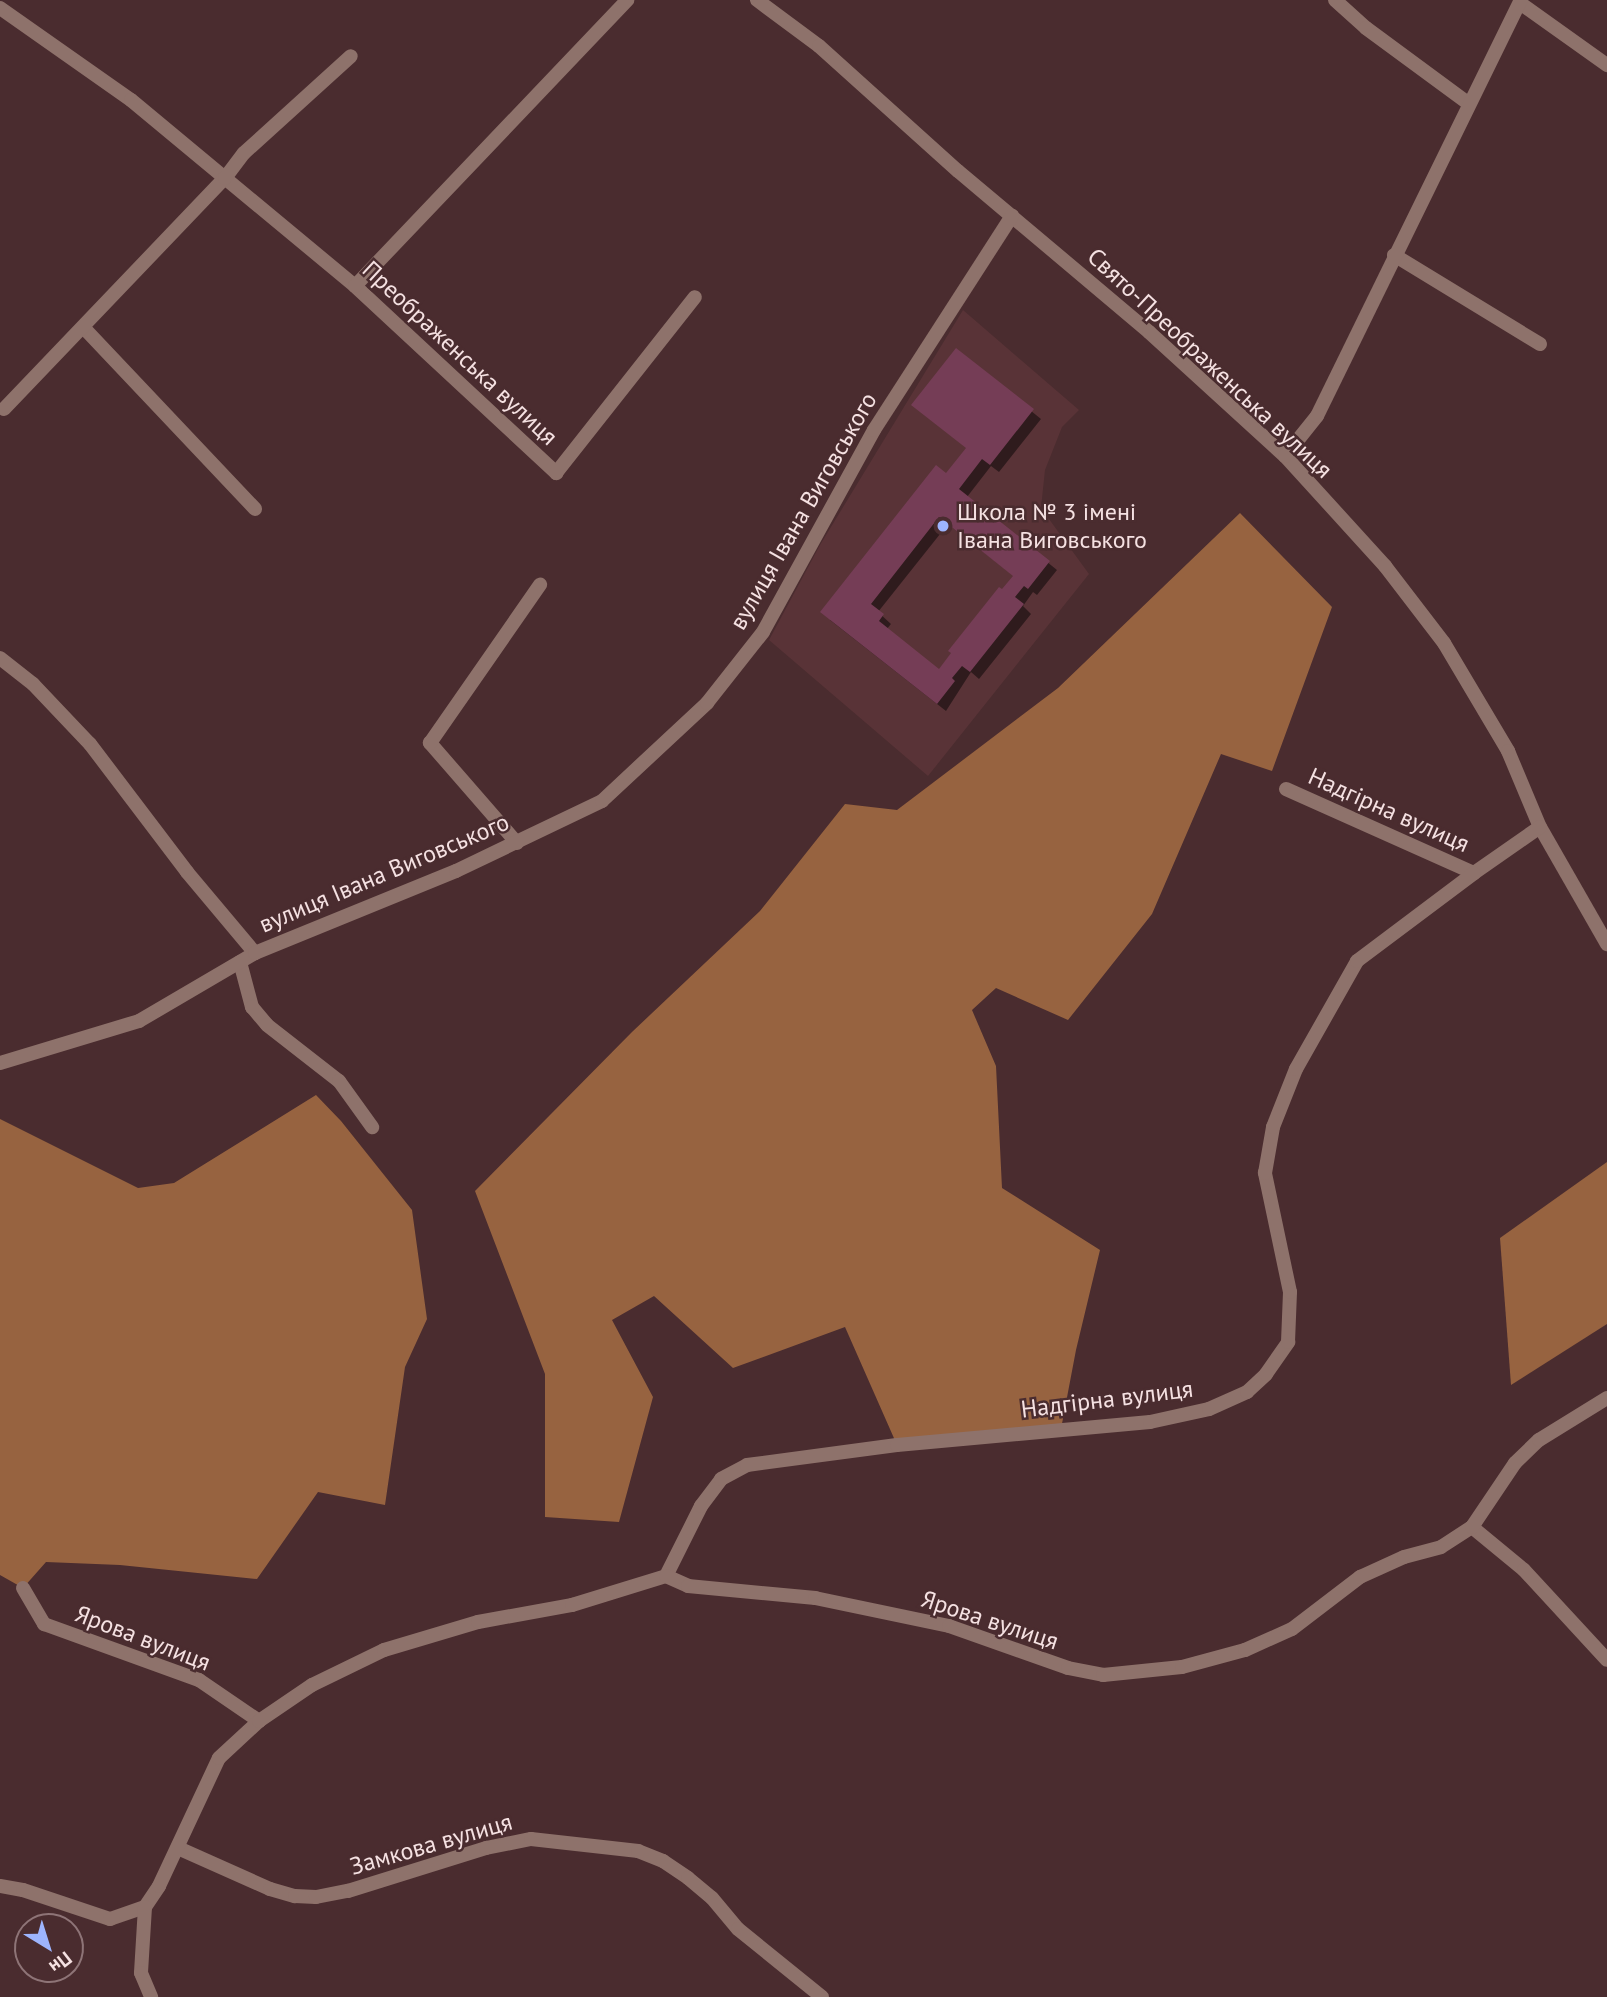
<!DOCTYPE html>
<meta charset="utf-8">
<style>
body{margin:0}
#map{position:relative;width:1607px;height:1997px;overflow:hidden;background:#4a2c2f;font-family:"PT Sans",sans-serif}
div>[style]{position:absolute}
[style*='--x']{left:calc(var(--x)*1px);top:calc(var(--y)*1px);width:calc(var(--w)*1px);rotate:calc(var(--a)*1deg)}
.built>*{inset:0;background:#593337}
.forest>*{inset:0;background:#976340}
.shadow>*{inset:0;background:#0007}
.building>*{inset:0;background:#753d56}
.street>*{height:14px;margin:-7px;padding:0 7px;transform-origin:7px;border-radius:7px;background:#8e726b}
.dots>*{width:19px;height:19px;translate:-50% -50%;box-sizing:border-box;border:4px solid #4a2c2f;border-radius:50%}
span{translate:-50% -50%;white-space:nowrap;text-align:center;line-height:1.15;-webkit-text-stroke:5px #4a2c2f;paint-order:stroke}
.street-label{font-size:24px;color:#f5e1e2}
.poi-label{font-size:24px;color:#f5e1e2}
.left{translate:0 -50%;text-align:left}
.north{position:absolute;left:14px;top:1913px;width:70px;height:70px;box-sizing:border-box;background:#4a2c2f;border:2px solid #8e7477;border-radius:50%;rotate:142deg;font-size:19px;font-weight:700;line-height:28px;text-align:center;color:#f5e1e2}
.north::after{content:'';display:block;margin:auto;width:24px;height:32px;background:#9db4fd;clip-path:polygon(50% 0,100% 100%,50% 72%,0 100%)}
</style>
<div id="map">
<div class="built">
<div style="clip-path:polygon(963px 310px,1079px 410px,1062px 427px,1045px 470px,1041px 508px,1089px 574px,928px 776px,769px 640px,820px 545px)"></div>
</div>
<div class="forest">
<div style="clip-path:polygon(1240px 513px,1332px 607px,1272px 771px,1221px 754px,1152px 914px,1068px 1020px,996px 988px,972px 1010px,996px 1066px,1002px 1188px,1100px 1250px,1076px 1350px,1061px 1429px,897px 1445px,845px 1327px,733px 1368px,654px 1296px,612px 1320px,653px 1397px,619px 1522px,545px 1517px,545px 1374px,475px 1191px,632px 1032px,760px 911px,845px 804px,897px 810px,1058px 688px)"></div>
<div style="clip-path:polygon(316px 1095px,341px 1121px,412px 1210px,427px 1319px,405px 1367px,385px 1505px,318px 1492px,257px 1579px,120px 1565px,46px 1562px,23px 1588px,0 1575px,0 1119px,138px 1188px,174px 1183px)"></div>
<div style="clip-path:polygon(1607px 1162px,1607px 1324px,1511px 1385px,1500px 1238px)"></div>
</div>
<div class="shadow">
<div style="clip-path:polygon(evenodd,956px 350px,1041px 419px,999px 472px,991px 466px,967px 497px,1057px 570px,1037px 595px,1033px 592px,1023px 606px,1031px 614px,979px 679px,971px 672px,946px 711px,830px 620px,967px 449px,956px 350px,948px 524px,1014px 576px,939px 671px,886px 630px,891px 624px,878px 612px,948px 524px)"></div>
</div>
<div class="building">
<div style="clip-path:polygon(evenodd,956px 348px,1034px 409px,990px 465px,982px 459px,959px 489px,1050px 561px,1028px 589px,1024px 586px,1015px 597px,1024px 604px,970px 672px,962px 666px,952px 678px,955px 681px,937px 704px,820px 612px,936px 465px,946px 473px,966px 448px,911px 405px,956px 348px,939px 517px,1013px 576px,1002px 589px,999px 587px,948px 651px,951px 653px,939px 669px,879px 621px,884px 614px,871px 604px,939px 517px)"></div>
</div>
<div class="street">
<div style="--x:757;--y:0;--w:77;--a:36.6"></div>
<div style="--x:819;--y:46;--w:187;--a:42"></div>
<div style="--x:958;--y:171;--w:250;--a:40.1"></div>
<div style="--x:1149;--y:332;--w:184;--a:42.4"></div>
<div style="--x:1285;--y:456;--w:149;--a:47.7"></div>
<div style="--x:1385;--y:566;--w:97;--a:52.5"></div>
<div style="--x:1444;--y:643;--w:126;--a:59.3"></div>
<div style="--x:1508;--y:751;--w:82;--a:67.2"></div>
<div style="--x:1540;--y:827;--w:135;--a:60.2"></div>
<div style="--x:1335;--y:0;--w:42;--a:42.1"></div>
<div style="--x:1366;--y:28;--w:128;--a:36.4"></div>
<div style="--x:1520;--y:3;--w:107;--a:35.5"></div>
<div style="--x:0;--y:8;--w:160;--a:35.1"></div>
<div style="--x:131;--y:100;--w:291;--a:39.7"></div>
<div style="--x:355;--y:286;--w:275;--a:42.9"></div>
<div style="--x:556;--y:473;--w:224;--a:-51.7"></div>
<div style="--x:1394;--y:255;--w:171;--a:31.4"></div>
<div style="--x:355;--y:286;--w:395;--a:-46.4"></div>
<div style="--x:84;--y:328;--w:249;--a:46.6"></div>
<div style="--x:4;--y:409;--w:320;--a:-46.3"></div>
<div style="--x:225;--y:178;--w:31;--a:-53"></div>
<div style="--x:244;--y:153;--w:144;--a:-42.2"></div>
<div style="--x:1285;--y:456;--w:51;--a:-51.3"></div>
<div style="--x:1317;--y:416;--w:463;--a:-63.9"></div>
<div style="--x:0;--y:658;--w:42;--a:38.2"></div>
<div style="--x:33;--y:684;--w:83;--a:46.5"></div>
<div style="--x:90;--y:744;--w:161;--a:52.8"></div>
<div style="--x:187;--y:872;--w:106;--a:50"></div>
<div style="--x:1286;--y:789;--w:206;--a:24.1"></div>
<div style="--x:1474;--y:873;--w:80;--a:-34.9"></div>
<div style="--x:517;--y:843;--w:133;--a:-131"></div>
<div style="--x:430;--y:743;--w:193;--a:-55.2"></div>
<div style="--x:240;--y:962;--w:47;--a:75.1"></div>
<div style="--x:252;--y:1007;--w:23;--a:50"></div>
<div style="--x:267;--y:1025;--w:91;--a:37.9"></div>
<div style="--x:339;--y:1081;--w:57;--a:54.3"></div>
<div style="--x:0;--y:1063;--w:145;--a:-16.8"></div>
<div style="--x:139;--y:1021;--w:134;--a:-30.4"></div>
<div style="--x:255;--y:953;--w:217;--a:-22.2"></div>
<div style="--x:456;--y:871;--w:162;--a:-25.6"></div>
<div style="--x:602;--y:801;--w:144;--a:-43"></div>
<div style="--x:707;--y:703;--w:90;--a:-51.7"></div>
<div style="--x:763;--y:632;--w:230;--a:-61.2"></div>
<div style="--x:874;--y:430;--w:255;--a:-57.2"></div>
<div style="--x:1472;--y:1527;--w:67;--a:39.6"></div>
<div style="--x:1524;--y:1570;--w:122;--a:47.3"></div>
<div style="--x:666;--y:1576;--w:78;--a:-63.4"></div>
<div style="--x:701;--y:1506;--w:34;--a:-53"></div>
<div style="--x:721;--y:1479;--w:30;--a:-28"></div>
<div style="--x:747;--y:1465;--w:151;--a:-7.6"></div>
<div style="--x:897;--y:1445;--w:254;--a:-5.2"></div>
<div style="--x:1150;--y:1422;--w:60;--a:-12.4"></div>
<div style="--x:1209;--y:1409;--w:42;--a:-24.1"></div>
<div style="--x:1247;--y:1392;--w:26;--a:-43"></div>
<div style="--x:1266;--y:1374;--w:39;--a:-55"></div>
<div style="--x:1288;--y:1342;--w:50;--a:-87.7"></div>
<div style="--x:1290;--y:1292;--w:122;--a:-101.9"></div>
<div style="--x:1265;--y:1173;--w:47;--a:-80.1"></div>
<div style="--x:1273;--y:1127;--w:62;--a:-68.4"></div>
<div style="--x:1296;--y:1069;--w:124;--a:-60.5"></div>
<div style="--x:1357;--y:961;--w:146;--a:-36.9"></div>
<div style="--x:23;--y:1588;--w:42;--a:59.7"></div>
<div style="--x:44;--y:1624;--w:165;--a:19.9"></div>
<div style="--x:199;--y:1680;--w:73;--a:34.3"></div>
<div style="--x:178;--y:1848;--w:101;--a:24"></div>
<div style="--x:270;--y:1889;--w:26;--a:16"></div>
<div style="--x:295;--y:1896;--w:21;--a:3"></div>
<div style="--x:316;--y:1897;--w:33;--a:-11"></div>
<div style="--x:348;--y:1891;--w:145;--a:-17.3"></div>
<div style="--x:486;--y:1848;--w:46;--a:-11.3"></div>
<div style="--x:531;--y:1839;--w:108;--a:6.4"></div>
<div style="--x:638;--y:1851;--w:27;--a:22"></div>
<div style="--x:663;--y:1861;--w:30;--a:34"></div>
<div style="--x:688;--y:1878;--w:31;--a:40"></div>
<div style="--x:712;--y:1898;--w:40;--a:50"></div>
<div style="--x:738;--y:1929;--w:108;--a:39"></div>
<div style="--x:0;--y:1886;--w:23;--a:10"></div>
<div style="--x:23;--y:1890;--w:92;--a:18.4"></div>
<div style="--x:110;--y:1919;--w:37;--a:-19"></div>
<div style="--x:145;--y:1907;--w:25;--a:-56"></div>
<div style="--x:159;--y:1886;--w:141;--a:-64.9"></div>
<div style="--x:219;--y:1758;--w:54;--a:-42.8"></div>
<div style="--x:259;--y:1721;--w:64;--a:-34.2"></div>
<div style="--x:312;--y:1685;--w:80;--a:-25.9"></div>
<div style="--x:384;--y:1650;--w:98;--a:-16.6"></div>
<div style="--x:478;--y:1622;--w:96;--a:-10.3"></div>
<div style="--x:572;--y:1605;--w:98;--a:-17.1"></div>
<div style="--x:666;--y:1576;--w:24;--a:24"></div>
<div style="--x:688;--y:1586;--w:128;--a:5.4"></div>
<div style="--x:815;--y:1598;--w:137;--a:11.8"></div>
<div style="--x:949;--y:1626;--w:126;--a:19.4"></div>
<div style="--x:1068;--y:1668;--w:36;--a:11"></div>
<div style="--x:1103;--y:1675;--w:79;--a:-5.8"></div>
<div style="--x:1182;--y:1667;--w:65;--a:-15.1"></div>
<div style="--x:1245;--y:1650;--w:51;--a:-24.1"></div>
<div style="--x:1292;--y:1629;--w:86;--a:-37.4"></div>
<div style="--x:1360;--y:1577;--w:48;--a:-24.4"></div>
<div style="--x:1404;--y:1557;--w:38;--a:-15"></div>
<div style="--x:1441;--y:1547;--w:37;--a:-33"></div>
<div style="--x:1472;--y:1527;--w:77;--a:-56.1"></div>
<div style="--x:1515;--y:1463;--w:33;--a:-44"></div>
<div style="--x:1539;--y:1440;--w:80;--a:-31.7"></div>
<div style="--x:145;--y:1907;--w:66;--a:93.5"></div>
<div style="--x:141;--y:1973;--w:26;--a:67"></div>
</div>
<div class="dots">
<div style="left:943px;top:526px;background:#9db4fd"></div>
</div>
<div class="street-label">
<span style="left:460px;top:353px;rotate:43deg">Преображенська вулиця</span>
<span style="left:1210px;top:363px;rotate:43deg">Свято-Преображенська вулиця</span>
<span style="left:803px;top:511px;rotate:-60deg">вулиця Івана Виговського</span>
<span style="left:1389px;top:810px;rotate:24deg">Надгірна вулиця</span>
<span style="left:384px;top:873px;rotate:-23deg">вулиця Івана Виговського</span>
<span style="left:1107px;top:1399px;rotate:-7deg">Надгірна вулиця</span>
<span style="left:990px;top:1620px;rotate:18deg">Ярова вулиця</span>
<span style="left:143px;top:1638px;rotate:21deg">Ярова вулиця</span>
<span style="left:431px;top:1844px;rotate:-16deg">Замкова вулиця</span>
</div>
<div class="poi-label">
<span class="left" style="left:957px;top:526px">Школа № 3 імені<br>Івана Виговського</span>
</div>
<div class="north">Пн</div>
</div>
